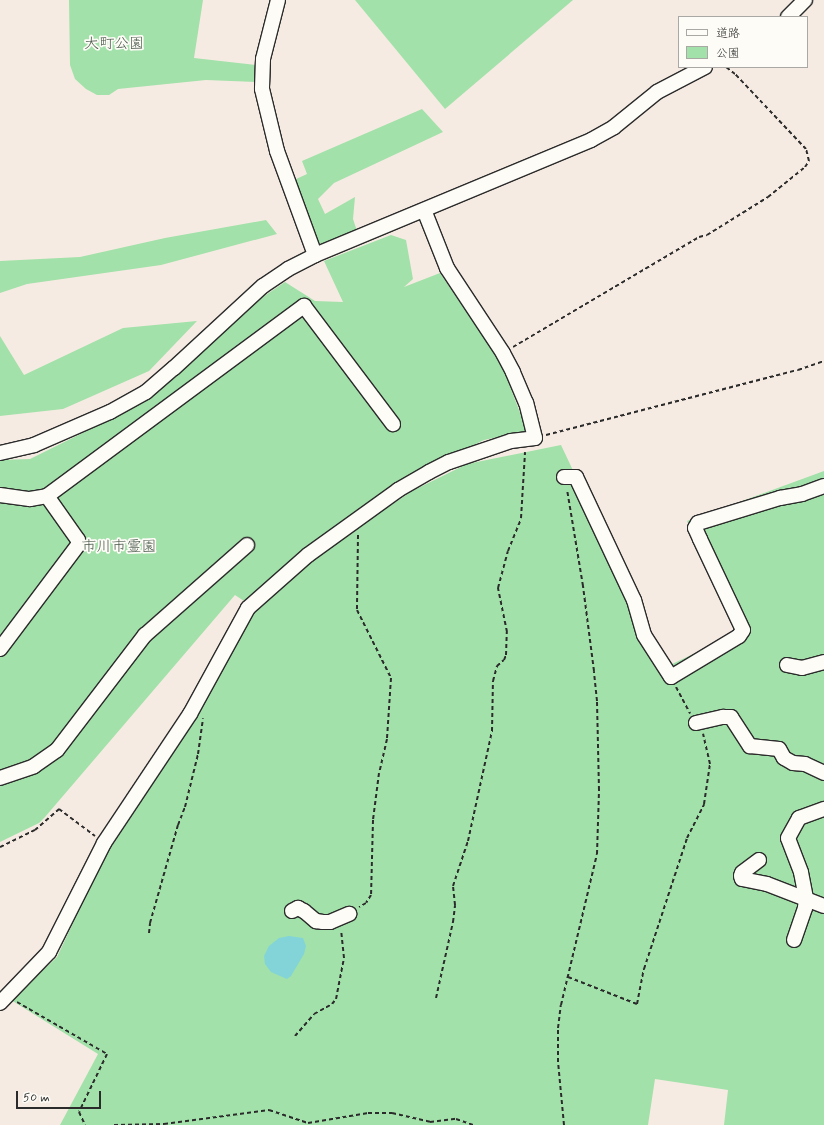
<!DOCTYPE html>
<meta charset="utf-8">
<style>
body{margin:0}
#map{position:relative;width:824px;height:1125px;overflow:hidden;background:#f6ebe2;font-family:Mynerve,"Klee One",sans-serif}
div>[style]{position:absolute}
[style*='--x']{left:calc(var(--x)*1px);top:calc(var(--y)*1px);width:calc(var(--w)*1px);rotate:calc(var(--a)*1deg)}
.green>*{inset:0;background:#a2e1a9}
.water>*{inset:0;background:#82d4d9}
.path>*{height:2px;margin-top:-1px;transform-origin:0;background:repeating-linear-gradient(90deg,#2b2b2b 0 4px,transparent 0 7px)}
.roads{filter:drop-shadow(1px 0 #2b2b2b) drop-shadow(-1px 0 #2b2b2b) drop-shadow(0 1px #2b2b2b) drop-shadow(0 -1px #2b2b2b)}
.minor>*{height:14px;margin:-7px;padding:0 7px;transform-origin:7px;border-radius:7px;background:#fdfcf7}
span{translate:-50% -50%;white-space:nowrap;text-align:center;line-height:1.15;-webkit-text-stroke:3.5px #fdfcf7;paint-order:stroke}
.park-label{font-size:15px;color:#49584a}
.legend{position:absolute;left:678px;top:16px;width:130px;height:52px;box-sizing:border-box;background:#fdfcf7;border:1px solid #a9a8a5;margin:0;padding:5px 7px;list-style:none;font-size:12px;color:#2b2b2b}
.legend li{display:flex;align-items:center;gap:8px;height:20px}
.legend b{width:20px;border:1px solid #a9a8a5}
.scale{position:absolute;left:16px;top:1091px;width:85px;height:18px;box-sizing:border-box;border:2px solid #2b2b2b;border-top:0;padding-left:5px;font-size:12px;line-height:14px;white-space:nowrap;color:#2b2b2b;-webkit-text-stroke:3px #fdfcf7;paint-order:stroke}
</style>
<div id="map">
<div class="green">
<div style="clip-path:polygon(69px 0,203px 0,194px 58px,257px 65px,256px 82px,206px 80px,118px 89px,109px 95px,97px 95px,86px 89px,75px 79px,70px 65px)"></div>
<div style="clip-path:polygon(355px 0,573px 0,445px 109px)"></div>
<div style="clip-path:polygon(422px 109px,443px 132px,334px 183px,318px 199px,325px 214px,355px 197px,353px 219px,357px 231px,323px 245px,317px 242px,294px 180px,307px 174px,302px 161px)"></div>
<div style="clip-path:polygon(266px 220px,277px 234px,161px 265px,27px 284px,0 293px,0 261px,80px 257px,165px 238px)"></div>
<div style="clip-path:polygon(391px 235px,406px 240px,413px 279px,404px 287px,440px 273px,501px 363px,527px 431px,484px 440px,421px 471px,247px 603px,235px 595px,45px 817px,39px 823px,0 842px,0 460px,30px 459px,145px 402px,254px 303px,285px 282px,315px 301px,343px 302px,324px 261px)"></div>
<div style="clip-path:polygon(197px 321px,149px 371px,63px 409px,0 416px,0 336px,24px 375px,123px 328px)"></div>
<div style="clip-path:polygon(561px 445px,666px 667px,739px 632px,687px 521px,824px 471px,824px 1125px,724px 1125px,728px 1090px,655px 1079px,648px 1125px,60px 1125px,98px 1054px,11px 1000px,57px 957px,111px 842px,252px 612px,292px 575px,337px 541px,412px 491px,467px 464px)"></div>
</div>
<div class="water">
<div style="clip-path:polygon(289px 936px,303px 938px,306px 946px,304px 954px,291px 976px,287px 979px,271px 972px,265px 964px,264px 956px,269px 946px,279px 938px)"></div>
</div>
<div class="path">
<div style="--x:513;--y:347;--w:216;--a:-30.6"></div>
<div style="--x:699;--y:237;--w:8;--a:-14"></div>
<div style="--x:707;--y:235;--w:72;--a:-31.9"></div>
<div style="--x:768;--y:197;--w:48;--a:-39"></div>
<div style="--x:805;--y:167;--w:7;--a:-56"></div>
<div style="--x:809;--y:161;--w:12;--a:-104"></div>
<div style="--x:806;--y:149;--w:103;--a:-133.4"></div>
<div style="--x:735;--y:74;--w:11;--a:-142"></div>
<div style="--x:546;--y:435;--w:260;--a:-14.5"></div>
<div style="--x:798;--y:370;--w:28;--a:-19"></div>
<div style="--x:358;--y:535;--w:75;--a:90.8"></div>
<div style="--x:357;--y:610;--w:76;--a:63.4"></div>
<div style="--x:391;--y:678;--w:61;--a:93.8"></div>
<div style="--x:387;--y:739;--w:35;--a:103"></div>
<div style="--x:379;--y:773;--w:47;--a:97.3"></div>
<div style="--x:373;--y:820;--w:75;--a:91.5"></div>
<div style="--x:371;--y:895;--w:9;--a:122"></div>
<div style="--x:366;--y:903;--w:8;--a:150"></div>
<div style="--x:676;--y:687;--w:30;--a:62"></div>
<div style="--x:0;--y:847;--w:39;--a:-26"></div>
<div style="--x:35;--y:830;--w:32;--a:-41"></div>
<div style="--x:59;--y:809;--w:45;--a:36.9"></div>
<div style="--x:149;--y:933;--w:10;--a:-84"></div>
<div style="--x:150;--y:923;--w:102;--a:-74.1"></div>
<div style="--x:178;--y:825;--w:19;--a:-69"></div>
<div style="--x:185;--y:807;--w:55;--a:-76.2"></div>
<div style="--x:198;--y:754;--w:36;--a:-82"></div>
<div style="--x:568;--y:977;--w:74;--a:21.4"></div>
<div style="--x:637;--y:1004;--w:36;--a:-79"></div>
<div style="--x:644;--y:969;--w:138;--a:-71.8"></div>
<div style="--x:687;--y:838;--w:38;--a:-63"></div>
<div style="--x:704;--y:804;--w:40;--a:-81.5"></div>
<div style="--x:710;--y:764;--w:31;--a:-103"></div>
<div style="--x:436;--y:998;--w:78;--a:-77.4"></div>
<div style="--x:453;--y:922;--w:17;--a:-83"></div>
<div style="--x:455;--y:905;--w:19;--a:-96"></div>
<div style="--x:453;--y:886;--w:47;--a:-71.6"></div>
<div style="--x:468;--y:841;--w:113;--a:-77.7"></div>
<div style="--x:492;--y:731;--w:50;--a:-88.9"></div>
<div style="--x:493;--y:681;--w:16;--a:-75"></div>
<div style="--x:497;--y:666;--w:9;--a:-41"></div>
<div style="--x:504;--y:660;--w:5;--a:-68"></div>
<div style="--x:506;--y:655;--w:23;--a:-88"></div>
<div style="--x:507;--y:632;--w:45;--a:-101.6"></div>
<div style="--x:498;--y:588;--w:38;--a:-75"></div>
<div style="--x:508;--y:551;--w:35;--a:-68"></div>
<div style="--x:521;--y:518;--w:66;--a:-86.5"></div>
<div style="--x:17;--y:1002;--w:104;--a:30"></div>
<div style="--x:107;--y:1054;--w:64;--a:115.8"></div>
<div style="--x:79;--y:1112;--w:14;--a:65"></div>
<div style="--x:295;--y:1036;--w:29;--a:-49"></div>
<div style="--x:314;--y:1014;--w:21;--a:-29"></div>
<div style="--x:332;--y:1004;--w:6;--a:-51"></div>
<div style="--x:336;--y:999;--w:42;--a:-79"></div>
<div style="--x:344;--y:958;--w:28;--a:-96"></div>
<div style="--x:114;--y:1125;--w:50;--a:-1.1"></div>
<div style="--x:164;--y:1124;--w:106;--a:-7.6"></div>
<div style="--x:269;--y:1110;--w:41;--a:18.4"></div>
<div style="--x:308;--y:1123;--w:61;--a:-9.5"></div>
<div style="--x:368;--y:1113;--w:24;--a:0"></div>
<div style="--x:392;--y:1113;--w:39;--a:13"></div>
<div style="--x:430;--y:1122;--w:26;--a:-7"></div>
<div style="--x:456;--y:1119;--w:18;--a:19"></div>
<div style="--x:564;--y:1125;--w:63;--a:-95.4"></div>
<div style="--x:558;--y:1062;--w:34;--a:-90"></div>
<div style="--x:558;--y:1028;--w:23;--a:-83"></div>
<div style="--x:561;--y:1005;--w:155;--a:-76.6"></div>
<div style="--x:597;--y:854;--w:64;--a:-88.2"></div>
<div style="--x:599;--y:790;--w:89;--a:-91.3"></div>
<div style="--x:597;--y:701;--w:30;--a:-96"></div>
<div style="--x:594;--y:671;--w:86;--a:-97.4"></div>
<div style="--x:583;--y:586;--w:98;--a:-99.4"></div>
</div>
<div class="roads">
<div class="minor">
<div style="--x:278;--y:0;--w:61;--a:104.3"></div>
<div style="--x:263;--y:59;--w:30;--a:92"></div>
<div style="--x:262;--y:89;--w:64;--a:76.4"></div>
<div style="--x:277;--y:151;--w:111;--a:69.9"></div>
<div style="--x:788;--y:17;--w:24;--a:-45"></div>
<div style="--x:0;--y:453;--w:35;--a:-13"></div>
<div style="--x:34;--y:445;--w:83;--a:-23.5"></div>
<div style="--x:110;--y:412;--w:41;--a:-29.1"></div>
<div style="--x:146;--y:392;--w:37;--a:-41"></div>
<div style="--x:174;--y:368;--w:121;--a:-42.7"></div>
<div style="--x:263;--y:286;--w:30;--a:-34"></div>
<div style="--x:288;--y:269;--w:30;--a:-27"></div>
<div style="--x:315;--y:255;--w:299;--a:-22.6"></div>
<div style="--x:591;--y:140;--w:26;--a:-29"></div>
<div style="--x:614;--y:127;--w:55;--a:-39.1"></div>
<div style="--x:657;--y:92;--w:54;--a:-27.5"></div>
<div style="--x:564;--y:477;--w:12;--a:0"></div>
<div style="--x:576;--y:477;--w:136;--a:64.8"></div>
<div style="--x:634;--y:600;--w:36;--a:74"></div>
<div style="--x:644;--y:635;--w:50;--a:57.3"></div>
<div style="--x:671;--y:677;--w:79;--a:-31.1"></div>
<div style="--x:739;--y:636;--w:7;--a:-56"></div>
<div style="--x:743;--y:630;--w:101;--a:-115.3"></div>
<div style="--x:700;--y:539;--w:12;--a:-114"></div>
<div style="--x:695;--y:528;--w:6;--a:-59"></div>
<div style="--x:698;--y:523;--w:86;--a:-17"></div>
<div style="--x:780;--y:498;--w:22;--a:-10"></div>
<div style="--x:802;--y:494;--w:23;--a:-20"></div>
<div style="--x:0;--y:495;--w:30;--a:8"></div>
<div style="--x:30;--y:499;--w:17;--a:-10"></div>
<div style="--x:47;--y:496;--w:320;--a:-36.5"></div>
<div style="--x:304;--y:306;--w:148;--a:53"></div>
<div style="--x:0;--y:649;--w:130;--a:-53.1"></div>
<div style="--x:78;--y:545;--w:5;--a:-90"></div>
<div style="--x:78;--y:540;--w:54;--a:-125.2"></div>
<div style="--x:787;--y:665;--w:15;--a:11"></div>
<div style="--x:802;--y:668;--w:23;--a:-15"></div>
<div style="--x:696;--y:723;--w:28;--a:-13"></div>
<div style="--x:723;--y:717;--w:8;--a:0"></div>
<div style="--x:731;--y:717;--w:35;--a:57"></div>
<div style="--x:750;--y:746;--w:29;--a:6"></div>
<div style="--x:779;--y:749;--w:10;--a:61"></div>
<div style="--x:784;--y:758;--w:10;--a:29"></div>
<div style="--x:793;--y:763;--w:12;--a:5"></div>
<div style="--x:805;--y:764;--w:21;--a:25"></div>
<div style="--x:0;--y:778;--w:36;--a:-19"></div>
<div style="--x:34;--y:766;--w:28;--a:-35"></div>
<div style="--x:57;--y:750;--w:145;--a:-52.6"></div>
<div style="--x:145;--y:635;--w:136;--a:-41.4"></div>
<div style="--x:759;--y:860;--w:21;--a:143"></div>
<div style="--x:742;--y:873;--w:3;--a:108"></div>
<div style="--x:741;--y:876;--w:3;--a:72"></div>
<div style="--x:742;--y:879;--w:25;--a:11"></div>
<div style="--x:767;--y:884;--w:61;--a:21.1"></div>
<div style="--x:292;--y:911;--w:7;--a:-27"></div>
<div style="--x:298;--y:908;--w:7;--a:27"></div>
<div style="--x:304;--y:911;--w:16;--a:40"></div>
<div style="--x:316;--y:921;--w:7;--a:8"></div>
<div style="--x:323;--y:922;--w:7;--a:0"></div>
<div style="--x:330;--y:922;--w:21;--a:-23"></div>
<div style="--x:794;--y:940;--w:34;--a:-71"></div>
<div style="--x:805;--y:908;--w:10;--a:-84"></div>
<div style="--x:806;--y:898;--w:26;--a:-101"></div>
<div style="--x:801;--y:872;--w:36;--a:-111"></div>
<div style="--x:788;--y:838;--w:23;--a:-61"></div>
<div style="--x:799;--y:818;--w:27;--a:-20"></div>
<div style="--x:0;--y:1003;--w:71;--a:-46.1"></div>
<div style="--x:49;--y:952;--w:122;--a:-63.2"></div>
<div style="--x:104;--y:843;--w:155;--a:-56.3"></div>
<div style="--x:190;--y:714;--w:121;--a:-61.3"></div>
<div style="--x:248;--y:608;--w:80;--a:-41.5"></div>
<div style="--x:308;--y:555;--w:111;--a:-35.8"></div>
<div style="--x:398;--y:490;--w:36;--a:-30"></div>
<div style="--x:429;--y:472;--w:22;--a:-27"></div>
<div style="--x:449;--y:462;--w:65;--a:-18.7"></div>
<div style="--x:511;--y:441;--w:24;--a:-7"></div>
<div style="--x:535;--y:438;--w:36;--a:-104"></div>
<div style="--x:526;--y:403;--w:34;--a:-113"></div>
<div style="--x:513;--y:372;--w:21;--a:-118"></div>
<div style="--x:503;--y:353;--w:102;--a:-123.4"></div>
<div style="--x:447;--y:268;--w:62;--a:-111.6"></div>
</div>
</div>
<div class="park-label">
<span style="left:114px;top:45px">大町公園</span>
<span style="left:119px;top:548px">市川市霊園</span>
</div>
<ul class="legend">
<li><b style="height:5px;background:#fdfcf7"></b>道路</li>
<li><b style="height:11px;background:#a2e1a9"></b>公園</li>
</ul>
<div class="scale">50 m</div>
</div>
